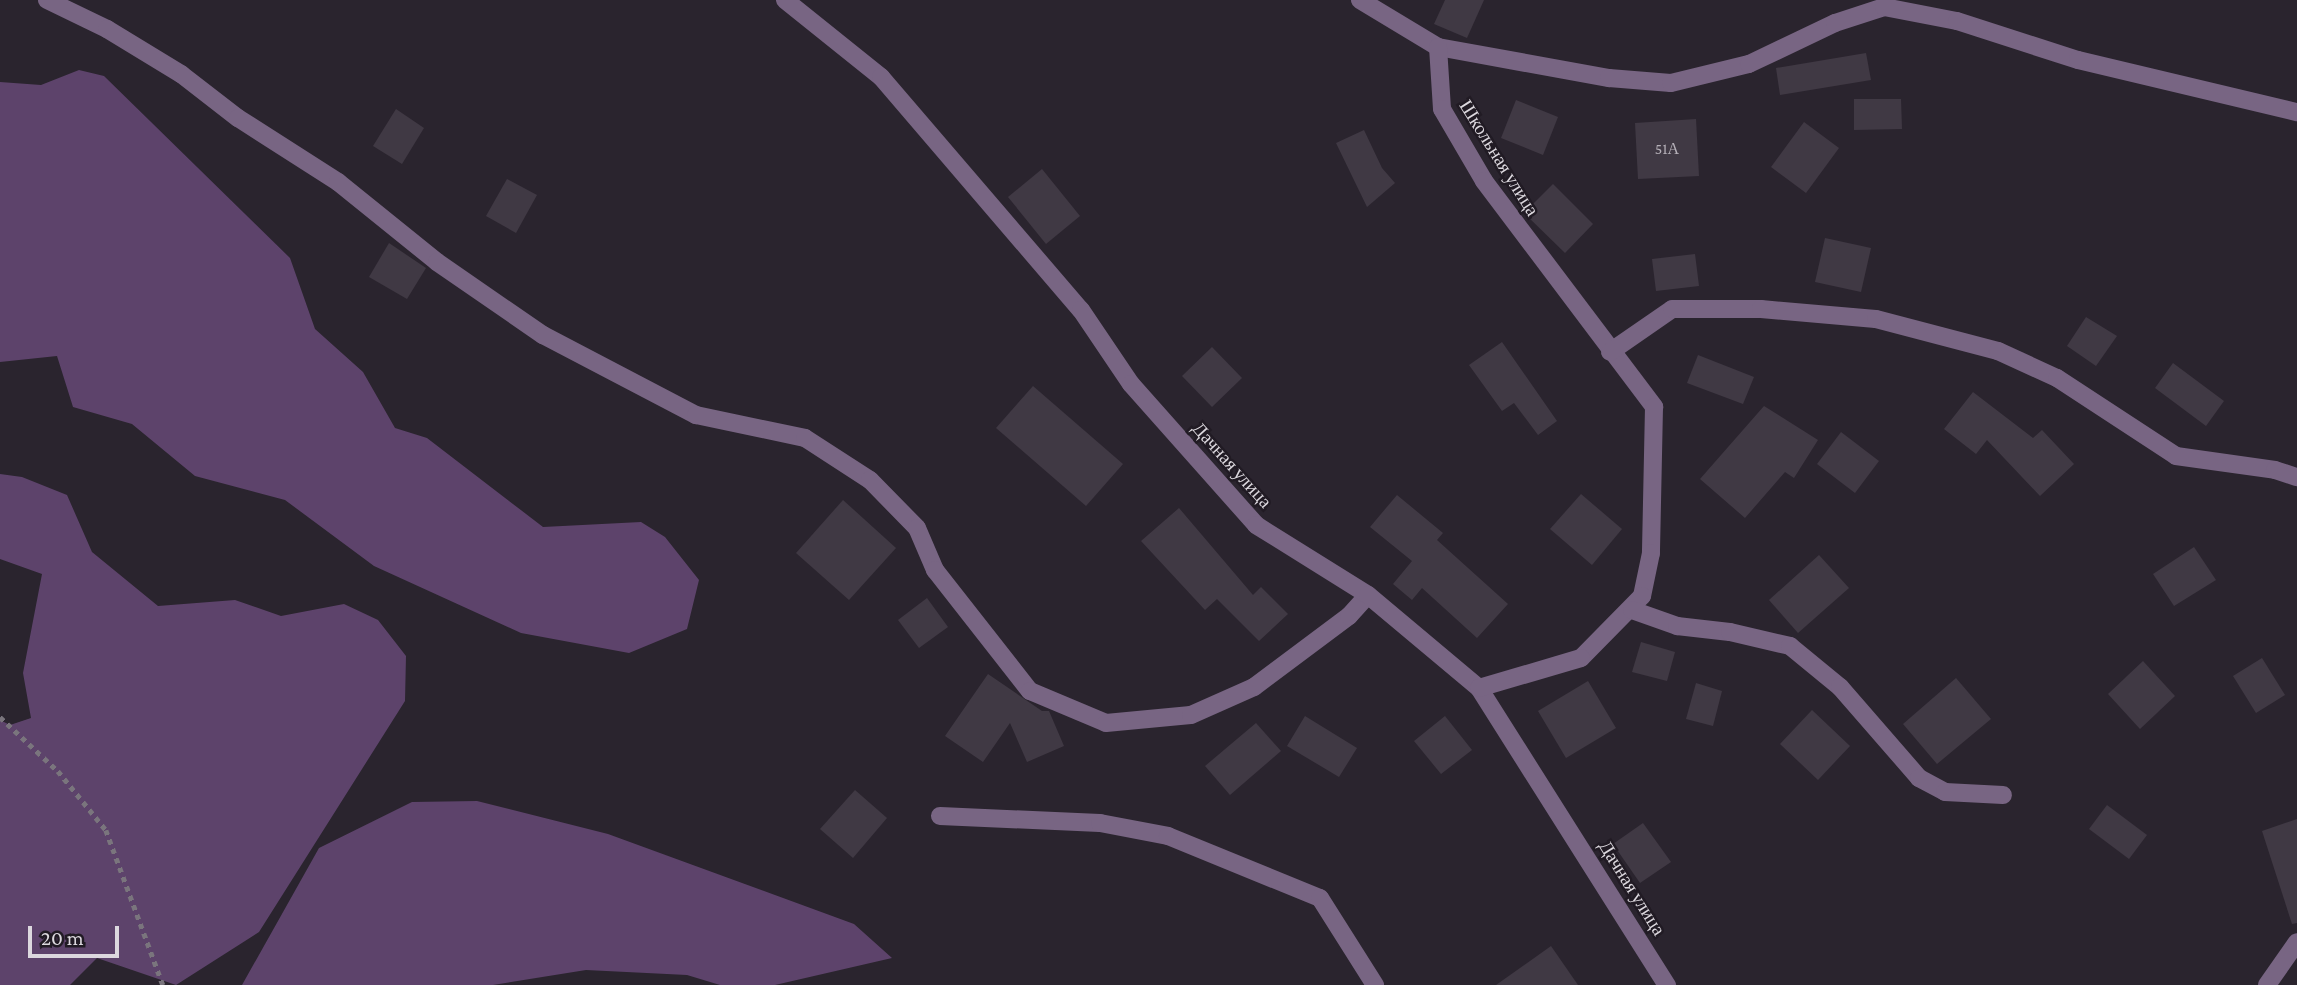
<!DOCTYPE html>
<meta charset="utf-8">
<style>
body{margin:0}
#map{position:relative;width:2297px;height:985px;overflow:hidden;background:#2a242e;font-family:"Crimson Pro",serif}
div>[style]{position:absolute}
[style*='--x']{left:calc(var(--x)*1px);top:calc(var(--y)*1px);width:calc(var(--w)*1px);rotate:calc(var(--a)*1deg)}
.green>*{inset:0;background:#5d436b}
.building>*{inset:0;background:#403944}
.path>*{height:4.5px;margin-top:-2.25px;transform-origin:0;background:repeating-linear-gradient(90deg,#7a757d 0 5px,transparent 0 10px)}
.minor>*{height:18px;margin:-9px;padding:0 9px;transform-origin:9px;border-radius:9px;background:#786583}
span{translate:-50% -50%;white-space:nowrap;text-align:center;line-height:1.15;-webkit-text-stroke:5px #211b24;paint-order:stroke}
.number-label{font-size:16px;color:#b5b0b8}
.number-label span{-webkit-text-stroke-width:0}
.street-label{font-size:19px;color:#dcd8de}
.scale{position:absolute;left:28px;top:926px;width:91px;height:32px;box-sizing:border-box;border:4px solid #dcd8de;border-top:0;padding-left:9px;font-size:21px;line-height:24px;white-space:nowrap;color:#dcd8de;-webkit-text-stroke:5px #211b24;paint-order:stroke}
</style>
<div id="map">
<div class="green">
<div style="clip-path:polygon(79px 70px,104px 76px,290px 258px,315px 329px,363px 372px,395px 428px,427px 438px,543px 527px,641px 522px,665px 537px,699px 580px,687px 629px,629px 653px,521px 633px,374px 566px,285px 500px,195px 476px,132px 424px,73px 407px,57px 356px,0 362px,0 82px,41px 85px)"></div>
<div style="clip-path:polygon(0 474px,22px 477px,67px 495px,92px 552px,158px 606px,235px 600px,281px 616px,344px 604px,378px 620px,406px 656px,405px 701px,259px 932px,176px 985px,97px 958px,70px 985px,0 985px,0 720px,10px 725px,31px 718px,23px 673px,42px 574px,0 559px)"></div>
<div style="clip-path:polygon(477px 801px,608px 834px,854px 924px,892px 958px,775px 985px,720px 985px,687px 975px,586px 970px,493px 985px,242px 985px,319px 848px,412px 802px)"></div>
</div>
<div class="building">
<div style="clip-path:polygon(1445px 0,1484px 0,1467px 38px,1434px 24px)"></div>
<div style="clip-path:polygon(1866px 53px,1871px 80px,1780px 95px,1776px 68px)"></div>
<div style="clip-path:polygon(1854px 99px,1901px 99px,1902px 129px,1854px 130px)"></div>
<div style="clip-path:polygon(1516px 100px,1558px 117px,1543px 155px,1501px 138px)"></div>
<div style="clip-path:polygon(396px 109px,424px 128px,402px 164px,373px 146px)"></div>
<div style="clip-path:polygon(1696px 119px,1699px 176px,1638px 179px,1635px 123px)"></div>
<div style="clip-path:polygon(1804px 122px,1839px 148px,1806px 193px,1771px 167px)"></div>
<div style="clip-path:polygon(1364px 130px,1382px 168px,1395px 183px,1367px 207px,1336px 143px)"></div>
<div style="clip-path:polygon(1042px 169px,1080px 216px,1046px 244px,1008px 197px)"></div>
<div style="clip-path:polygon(507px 179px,537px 195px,516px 233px,486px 216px)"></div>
<div style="clip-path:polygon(1553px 184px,1593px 224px,1565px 253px,1524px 213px)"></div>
<div style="clip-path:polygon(1825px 238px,1871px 248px,1861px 292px,1815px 282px)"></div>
<div style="clip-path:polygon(389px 243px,426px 268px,407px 299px,369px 277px)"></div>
<div style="clip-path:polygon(1695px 254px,1699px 286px,1656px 291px,1652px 259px)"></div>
<div style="clip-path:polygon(2086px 317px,2117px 336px,2096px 366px,2067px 346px)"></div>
<div style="clip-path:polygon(1502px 342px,1557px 421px,1538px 435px,1514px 403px,1502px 411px,1469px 365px)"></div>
<div style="clip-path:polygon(1212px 347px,1242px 378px,1212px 407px,1182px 376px)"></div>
<div style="clip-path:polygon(1698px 355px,1754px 377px,1743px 404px,1687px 383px)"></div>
<div style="clip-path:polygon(2173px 363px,2224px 401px,2206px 426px,2155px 388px)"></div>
<div style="clip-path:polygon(1033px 386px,1123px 464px,1086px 506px,996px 428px)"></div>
<div style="clip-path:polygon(1973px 392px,2033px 438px,2042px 430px,2074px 464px,2040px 496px,1987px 440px,1976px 454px,1944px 429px)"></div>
<div style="clip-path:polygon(1764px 406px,1818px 440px,1794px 478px,1785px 472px,1745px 518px,1700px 479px)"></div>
<div style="clip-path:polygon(1841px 432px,1879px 461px,1855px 493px,1817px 464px)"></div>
<div style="clip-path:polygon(1581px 494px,1622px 529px,1592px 565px,1550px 529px)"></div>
<div style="clip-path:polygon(1397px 495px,1443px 533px,1437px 540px,1508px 604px,1477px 638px,1422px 588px,1412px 600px,1393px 584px,1412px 561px,1370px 527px)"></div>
<div style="clip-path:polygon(843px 500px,896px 548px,849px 600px,796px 553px)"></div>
<div style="clip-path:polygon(1179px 508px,1253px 595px,1261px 587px,1288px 614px,1259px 641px,1217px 599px,1205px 610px,1141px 541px)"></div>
<div style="clip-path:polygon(2194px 547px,2216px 580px,2174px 606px,2153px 574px)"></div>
<div style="clip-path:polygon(1819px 555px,1849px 588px,1798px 633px,1769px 600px)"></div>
<div style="clip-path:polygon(927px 598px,948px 627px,919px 648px,898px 620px)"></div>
<div style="clip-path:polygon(1641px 642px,1675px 652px,1667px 681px,1632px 672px)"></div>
<div style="clip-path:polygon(2262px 658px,2285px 695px,2256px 713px,2233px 676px)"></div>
<div style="clip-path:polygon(2143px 661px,2175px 696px,2140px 729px,2108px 694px)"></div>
<div style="clip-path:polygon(988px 674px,1042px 711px,1049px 711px,1064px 746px,1027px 762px,1010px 723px,983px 762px,945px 736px)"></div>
<div style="clip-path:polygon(1956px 678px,1991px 719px,1937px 764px,1903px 724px)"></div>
<div style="clip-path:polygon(1588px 681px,1616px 728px,1566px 758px,1538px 711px)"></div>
<div style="clip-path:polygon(1696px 683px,1722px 691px,1713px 726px,1686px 719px)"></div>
<div style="clip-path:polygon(1812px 710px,1850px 746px,1818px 780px,1780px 744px)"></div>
<div style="clip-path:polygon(1305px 716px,1357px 748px,1339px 777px,1287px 746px)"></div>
<div style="clip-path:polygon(1445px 716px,1472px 750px,1441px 774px,1414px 741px)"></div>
<div style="clip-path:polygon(1256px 723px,1281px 751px,1230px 795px,1205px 766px)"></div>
<div style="clip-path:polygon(855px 790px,887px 818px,853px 858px,820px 829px)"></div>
<div style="clip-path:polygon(2107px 805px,2147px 835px,2129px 859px,2089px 829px)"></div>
<div style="clip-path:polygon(2297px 819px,2297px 923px,2292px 924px,2262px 831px)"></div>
<div style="clip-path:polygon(1643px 823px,1671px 862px,1640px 883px,1613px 844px)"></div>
<div style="clip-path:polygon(1551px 946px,1578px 985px,1496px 985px)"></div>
</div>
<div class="path">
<div style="--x:0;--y:717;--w:79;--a:43"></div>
<div style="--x:58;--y:771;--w:76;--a:50.9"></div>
<div style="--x:106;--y:830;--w:165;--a:69.8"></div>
</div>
<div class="minor">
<div style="--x:47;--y:0;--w:67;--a:25.8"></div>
<div style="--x:107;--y:29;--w:87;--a:31.3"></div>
<div style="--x:181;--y:74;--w:72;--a:37.7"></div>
<div style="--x:238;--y:118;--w:119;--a:32.6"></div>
<div style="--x:338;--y:182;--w:127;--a:38.9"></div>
<div style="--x:437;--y:262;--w:129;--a:34.6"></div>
<div style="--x:543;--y:335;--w:173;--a:27.6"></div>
<div style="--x:696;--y:415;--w:111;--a:11.9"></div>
<div style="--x:805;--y:438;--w:77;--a:32.9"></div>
<div style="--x:870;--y:480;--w:67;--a:45.6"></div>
<div style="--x:917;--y:528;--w:46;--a:66.8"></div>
<div style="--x:935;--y:570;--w:154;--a:51.9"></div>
<div style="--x:1030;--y:691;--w:82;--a:22.8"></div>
<div style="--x:1106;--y:723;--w:85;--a:-5.4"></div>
<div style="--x:1191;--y:715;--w:69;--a:-24"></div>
<div style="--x:1254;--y:687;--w:119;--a:-36.8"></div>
<div style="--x:1349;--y:616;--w:28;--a:-48"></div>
<div style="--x:785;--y:0;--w:123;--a:38.7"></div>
<div style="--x:881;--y:77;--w:307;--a:49.4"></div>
<div style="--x:1081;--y:310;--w:89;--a:56"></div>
<div style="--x:1131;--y:384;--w:188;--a:48.4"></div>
<div style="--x:1256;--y:525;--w:132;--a:32"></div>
<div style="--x:1368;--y:595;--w:145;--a:40"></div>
<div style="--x:1479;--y:688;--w:352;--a:57.7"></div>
<div style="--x:1360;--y:0;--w:91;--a:31.1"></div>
<div style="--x:1438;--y:47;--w:174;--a:10.3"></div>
<div style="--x:1609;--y:78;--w:62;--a:4.6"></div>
<div style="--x:1671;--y:83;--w:80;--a:-13.7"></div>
<div style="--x:1749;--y:64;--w:95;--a:-25.5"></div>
<div style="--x:1835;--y:23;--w:52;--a:-18.1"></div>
<div style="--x:1884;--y:7;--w:74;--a:10.9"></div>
<div style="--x:1957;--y:21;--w:127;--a:17.9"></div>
<div style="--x:2078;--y:60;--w:225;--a:13.4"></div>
<div style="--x:1438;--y:47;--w:62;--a:86.3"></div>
<div style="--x:1442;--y:109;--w:83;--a:59.7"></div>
<div style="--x:1484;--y:181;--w:283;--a:53"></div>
<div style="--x:1654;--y:407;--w:146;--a:91.2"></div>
<div style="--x:1651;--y:553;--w:44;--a:101.8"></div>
<div style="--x:1642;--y:596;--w:87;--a:134.5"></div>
<div style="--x:1581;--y:658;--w:106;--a:163.6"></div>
<div style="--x:1610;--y:352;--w:75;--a:-34.7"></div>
<div style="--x:1672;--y:309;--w:89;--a:0"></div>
<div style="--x:1761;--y:309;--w:115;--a:5"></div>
<div style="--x:1876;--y:319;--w:126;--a:14.7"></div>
<div style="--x:1998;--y:351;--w:65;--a:24.6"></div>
<div style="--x:2057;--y:378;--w:142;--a:33.2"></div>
<div style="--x:2176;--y:456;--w:100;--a:8"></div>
<div style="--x:2275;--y:470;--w:23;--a:18"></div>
<div style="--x:1632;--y:610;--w:48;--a:19.6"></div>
<div style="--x:1677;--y:626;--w:53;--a:6.5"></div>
<div style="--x:1730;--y:632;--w:62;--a:13.1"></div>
<div style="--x:1790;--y:646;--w:65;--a:39.4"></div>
<div style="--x:1840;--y:687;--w:121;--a:49"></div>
<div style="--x:1919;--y:778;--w:30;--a:28"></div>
<div style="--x:1945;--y:792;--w:58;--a:3"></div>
<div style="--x:940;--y:816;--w:160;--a:2.5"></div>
<div style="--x:1100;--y:823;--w:69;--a:10.8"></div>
<div style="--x:1168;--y:836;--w:164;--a:22.2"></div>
<div style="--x:1320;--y:898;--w:103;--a:57.7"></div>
<div style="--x:2267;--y:985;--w:52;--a:-55.1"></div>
</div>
<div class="number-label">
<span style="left:1667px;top:149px">51А</span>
</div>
<div class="street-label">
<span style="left:1499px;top:158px;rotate:58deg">Школьная улица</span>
<span style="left:1232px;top:465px;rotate:48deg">Дачная улица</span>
<span style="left:1632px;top:888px;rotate:58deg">Дачная улица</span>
</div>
<div class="scale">20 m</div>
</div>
